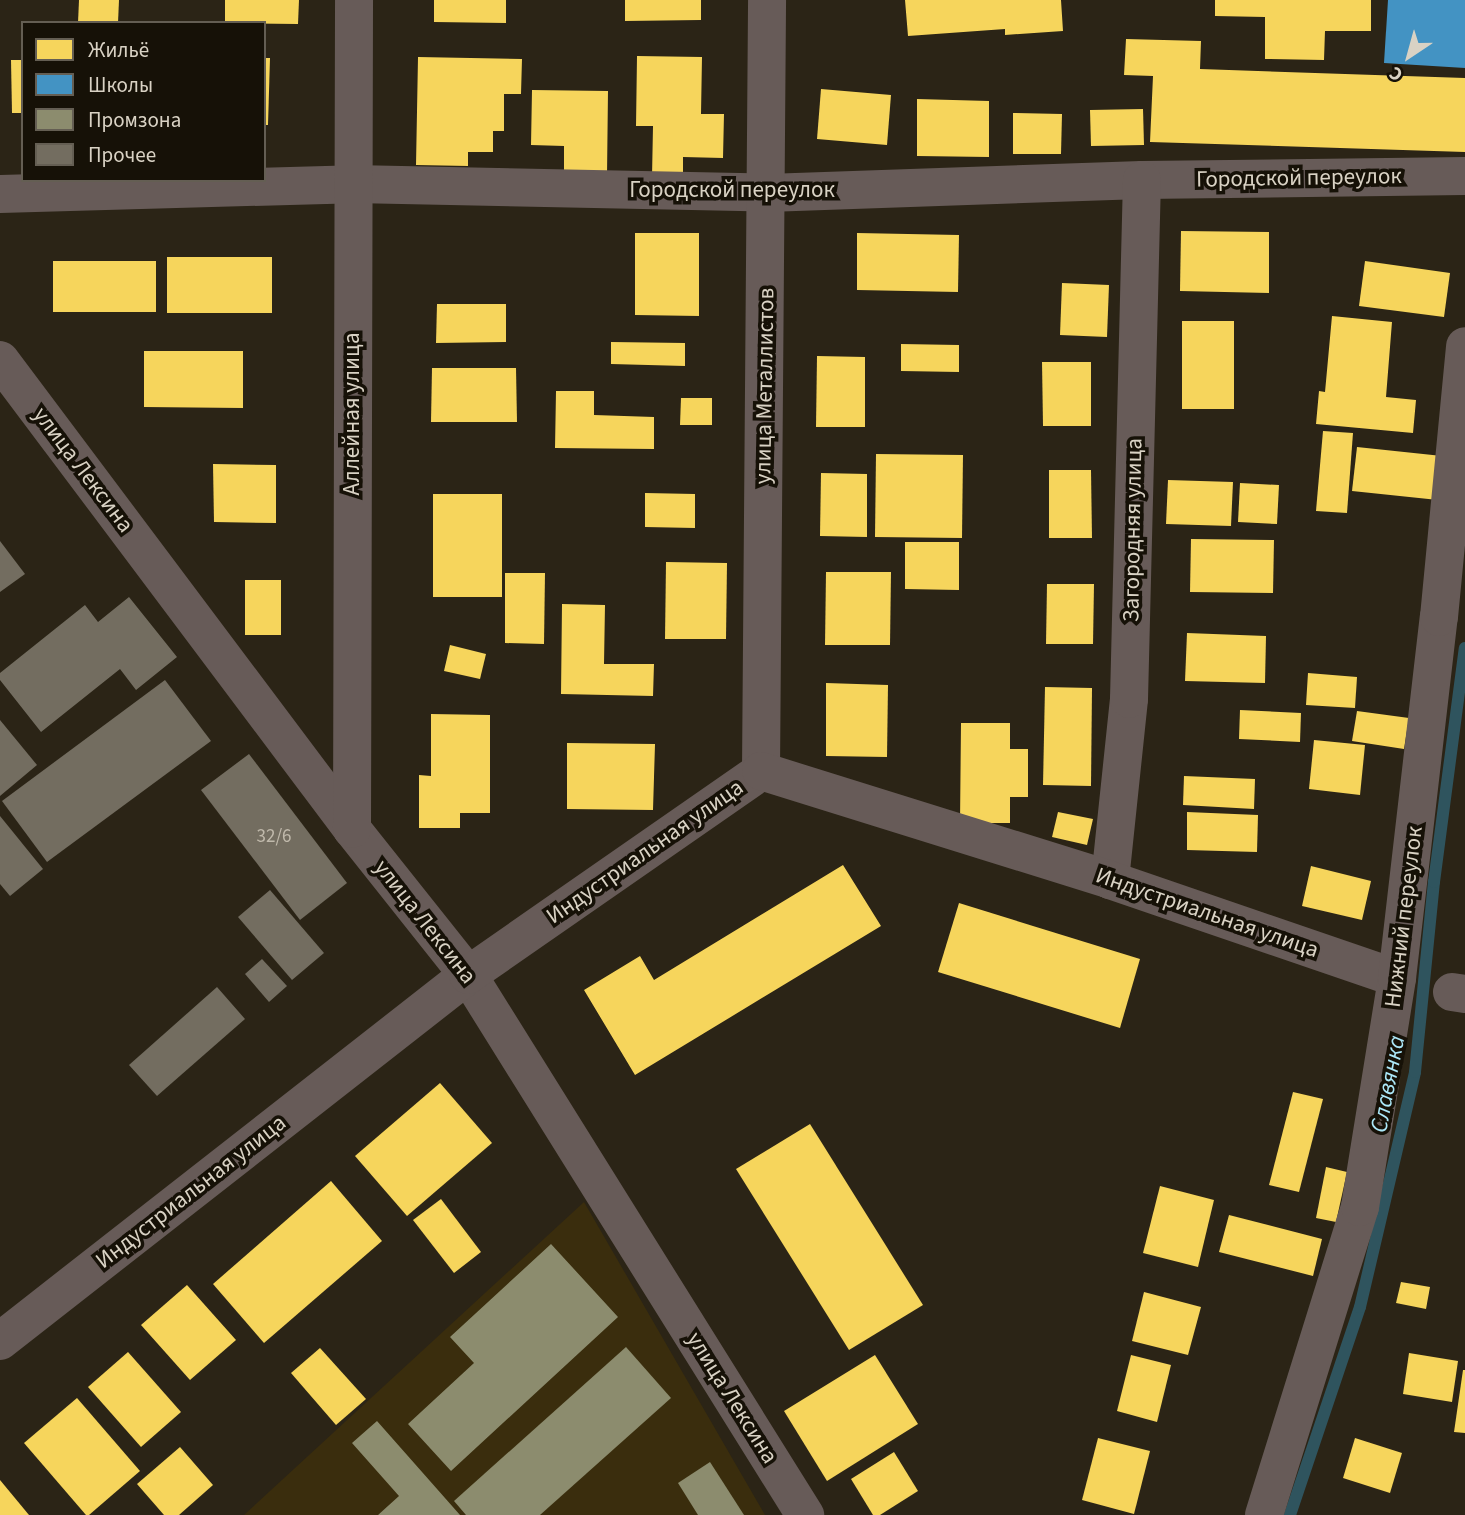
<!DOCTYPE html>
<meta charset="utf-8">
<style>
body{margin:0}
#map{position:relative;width:1465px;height:1515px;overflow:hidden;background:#2b2416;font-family:"Source Sans 3",sans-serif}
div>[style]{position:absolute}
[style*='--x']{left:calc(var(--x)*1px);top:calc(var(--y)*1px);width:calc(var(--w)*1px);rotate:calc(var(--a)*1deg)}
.built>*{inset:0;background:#3a2d0d}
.homes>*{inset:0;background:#f6d55c}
.schools>*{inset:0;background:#4393c3}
.industry>*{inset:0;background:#8c8c6e}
.stream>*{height:12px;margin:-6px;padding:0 6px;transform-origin:6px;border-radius:6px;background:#2f545e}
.building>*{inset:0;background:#736d60}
.minor>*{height:38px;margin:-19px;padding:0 19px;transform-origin:19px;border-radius:19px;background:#675b58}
span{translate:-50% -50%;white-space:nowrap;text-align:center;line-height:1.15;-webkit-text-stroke:7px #161107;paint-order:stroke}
.number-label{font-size:19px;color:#c0b9ab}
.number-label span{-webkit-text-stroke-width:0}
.street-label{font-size:23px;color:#d9d2c4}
.water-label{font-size:24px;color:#ace8f9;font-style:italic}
.legend{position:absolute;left:21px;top:21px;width:245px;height:161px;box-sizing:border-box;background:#161107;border:2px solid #645e53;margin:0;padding:9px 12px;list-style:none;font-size:21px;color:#d9d2c4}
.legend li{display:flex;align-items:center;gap:14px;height:35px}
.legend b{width:35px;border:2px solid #645e53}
.north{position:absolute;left:1374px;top:21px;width:70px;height:70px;-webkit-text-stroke:5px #161107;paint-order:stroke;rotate:216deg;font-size:19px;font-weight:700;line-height:28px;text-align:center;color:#d9d2c4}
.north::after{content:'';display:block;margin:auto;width:24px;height:32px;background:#d9d2c4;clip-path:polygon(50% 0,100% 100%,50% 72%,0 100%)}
</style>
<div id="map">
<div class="built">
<div style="clip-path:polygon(584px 1202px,765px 1515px,244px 1515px)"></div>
</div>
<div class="homes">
<div style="clip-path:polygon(79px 0,119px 0,118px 23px,78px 23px)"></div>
<div style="clip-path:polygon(225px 0,299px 0,298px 24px,225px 23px)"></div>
<div style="clip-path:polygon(434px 0,506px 0,506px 23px,434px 22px)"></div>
<div style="clip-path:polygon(625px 0,701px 0,701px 20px,625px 21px)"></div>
<div style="clip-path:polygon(905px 0,1061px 0,1063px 31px,1005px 35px,1005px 29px,908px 36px)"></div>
<div style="clip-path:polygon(1215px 0,1371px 0,1371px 31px,1325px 31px,1324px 60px,1265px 59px,1265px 17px,1215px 16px)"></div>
<div style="clip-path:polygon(1126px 39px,1201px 41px,1200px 69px,1465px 78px,1465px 152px,1150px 142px,1153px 76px,1124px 75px)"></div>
<div style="clip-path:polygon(637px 56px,702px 57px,701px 114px,724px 114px,723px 158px,683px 157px,683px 178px,652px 177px,653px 126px,636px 126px)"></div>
<div style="clip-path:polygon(418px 57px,522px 59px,521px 94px,504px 94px,504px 131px,493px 131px,493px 152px,468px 152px,468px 166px,416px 165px)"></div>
<div style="clip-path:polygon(264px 58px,270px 58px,268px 125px,264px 125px)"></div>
<div style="clip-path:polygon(11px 60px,23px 60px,23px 113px,12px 113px)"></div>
<div style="clip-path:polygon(821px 89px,891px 95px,887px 145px,817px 139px)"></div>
<div style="clip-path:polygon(532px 90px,608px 91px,607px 176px,564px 175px,564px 146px,531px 145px)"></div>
<div style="clip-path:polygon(917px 99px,989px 101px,989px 157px,917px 156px)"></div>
<div style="clip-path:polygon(1143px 109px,1144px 145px,1091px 146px,1090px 110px)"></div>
<div style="clip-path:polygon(1013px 113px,1062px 114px,1061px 154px,1013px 154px)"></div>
<div style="clip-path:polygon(1181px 231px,1269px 232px,1269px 293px,1180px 291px)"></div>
<div style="clip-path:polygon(635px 233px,699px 233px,699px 316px,635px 315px)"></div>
<div style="clip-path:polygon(857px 233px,959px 235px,958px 292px,857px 290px)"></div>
<div style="clip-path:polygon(167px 257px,272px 257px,272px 313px,167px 313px)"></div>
<div style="clip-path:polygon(53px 261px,156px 261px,156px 312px,53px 312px)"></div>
<div style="clip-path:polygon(1365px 261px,1450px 273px,1444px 317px,1359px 306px)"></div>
<div style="clip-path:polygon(1062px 283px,1109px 285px,1107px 337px,1060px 335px)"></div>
<div style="clip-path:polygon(437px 304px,506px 304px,506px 342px,436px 343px)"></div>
<div style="clip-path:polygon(1332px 316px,1392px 322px,1386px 397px,1416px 400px,1413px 433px,1316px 424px,1319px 391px,1325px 392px)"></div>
<div style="clip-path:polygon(1182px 321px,1234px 321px,1234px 409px,1182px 409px)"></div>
<div style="clip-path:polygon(611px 342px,685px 343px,685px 366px,611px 364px)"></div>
<div style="clip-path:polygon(901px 344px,959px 345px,959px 372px,901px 371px)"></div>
<div style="clip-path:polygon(144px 351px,243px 351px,243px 408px,144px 407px)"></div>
<div style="clip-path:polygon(817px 356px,865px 357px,865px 427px,816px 427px)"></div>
<div style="clip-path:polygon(1042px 362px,1091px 362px,1091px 426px,1043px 426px)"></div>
<div style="clip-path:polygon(432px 368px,516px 368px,517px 422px,431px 422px)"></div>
<div style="clip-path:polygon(556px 391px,594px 391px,594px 415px,654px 417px,654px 449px,555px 448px)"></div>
<div style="clip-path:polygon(681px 398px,712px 398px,712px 425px,680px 425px)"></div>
<div style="clip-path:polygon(1323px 431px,1353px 433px,1347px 513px,1316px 511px)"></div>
<div style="clip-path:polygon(1357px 447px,1442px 456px,1438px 500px,1352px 491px)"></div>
<div style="clip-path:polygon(876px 454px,963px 455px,962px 538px,875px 537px)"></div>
<div style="clip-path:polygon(213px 464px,276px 465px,276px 523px,214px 522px)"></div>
<div style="clip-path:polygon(1049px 470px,1091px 470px,1092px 538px,1049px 538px)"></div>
<div style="clip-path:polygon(821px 473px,867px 474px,867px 537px,820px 536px)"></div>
<div style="clip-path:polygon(1168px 480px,1233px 482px,1231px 526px,1166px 524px)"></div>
<div style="clip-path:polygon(1240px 483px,1279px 485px,1277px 524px,1238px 522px)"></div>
<div style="clip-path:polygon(645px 493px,695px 494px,695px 528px,645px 527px)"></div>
<div style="clip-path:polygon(433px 494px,502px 494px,502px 597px,433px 597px)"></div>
<div style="clip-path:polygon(1191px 539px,1274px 540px,1273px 593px,1190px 592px)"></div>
<div style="clip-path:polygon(905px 542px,959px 542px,959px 590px,905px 589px)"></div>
<div style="clip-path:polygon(666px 562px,727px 563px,726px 639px,665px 639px)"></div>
<div style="clip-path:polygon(826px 572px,891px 572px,890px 645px,825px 645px)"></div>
<div style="clip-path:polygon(505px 573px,545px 573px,544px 644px,505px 643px)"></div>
<div style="clip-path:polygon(245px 580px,281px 580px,281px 635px,245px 635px)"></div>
<div style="clip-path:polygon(1047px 584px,1094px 584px,1093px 644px,1046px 644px)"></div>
<div style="clip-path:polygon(562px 604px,605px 605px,604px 664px,654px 664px,653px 696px,561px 694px)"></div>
<div style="clip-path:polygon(1187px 633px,1266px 636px,1265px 683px,1185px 681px)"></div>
<div style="clip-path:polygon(450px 645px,486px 654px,480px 679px,444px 671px)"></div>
<div style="clip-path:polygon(1308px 673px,1357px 677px,1355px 708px,1306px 705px)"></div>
<div style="clip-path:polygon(826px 683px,888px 685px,887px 757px,826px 756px)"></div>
<div style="clip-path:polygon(1045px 687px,1092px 688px,1091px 786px,1043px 785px)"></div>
<div style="clip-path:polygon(1240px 710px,1301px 713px,1300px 742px,1239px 739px)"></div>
<div style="clip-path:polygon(1357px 711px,1409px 718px,1404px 749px,1352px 741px)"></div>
<div style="clip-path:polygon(431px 714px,490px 715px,490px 813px,460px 813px,460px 828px,419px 828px,419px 775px,431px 776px)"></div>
<div style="clip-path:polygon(961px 723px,1010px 723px,1010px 749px,1028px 749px,1028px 797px,1010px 797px,1010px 823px,960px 823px)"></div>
<div style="clip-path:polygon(1314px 740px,1365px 745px,1360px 795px,1309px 789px)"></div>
<div style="clip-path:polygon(567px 743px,655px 744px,653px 810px,567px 809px)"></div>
<div style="clip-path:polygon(1184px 776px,1255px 779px,1254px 809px,1183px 805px)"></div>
<div style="clip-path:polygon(1058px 812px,1093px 819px,1087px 845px,1052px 837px)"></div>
<div style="clip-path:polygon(1187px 812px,1258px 815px,1257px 852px,1187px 850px)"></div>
<div style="clip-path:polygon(843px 865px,881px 926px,635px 1075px,584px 990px,640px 956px,654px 980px)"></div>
<div style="clip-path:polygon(1311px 866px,1371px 881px,1362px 920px,1302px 906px)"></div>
<div style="clip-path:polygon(959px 903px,1140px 959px,1120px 1028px,938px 972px)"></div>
<div style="clip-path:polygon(440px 1083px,492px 1143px,407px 1216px,355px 1156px)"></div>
<div style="clip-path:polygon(1293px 1092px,1323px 1099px,1299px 1192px,1269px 1185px)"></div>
<div style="clip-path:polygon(810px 1124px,923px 1305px,849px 1350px,736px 1169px)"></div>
<div style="clip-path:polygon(1326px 1167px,1347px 1172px,1336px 1222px,1316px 1218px)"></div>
<div style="clip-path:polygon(331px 1181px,382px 1241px,264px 1343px,213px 1284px)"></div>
<div style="clip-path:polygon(1160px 1186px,1214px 1200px,1198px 1267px,1143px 1253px)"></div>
<div style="clip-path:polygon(441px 1199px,481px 1252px,454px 1273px,413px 1220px)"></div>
<div style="clip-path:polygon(1229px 1215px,1322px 1239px,1313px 1276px,1219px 1252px)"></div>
<div style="clip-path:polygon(1401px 1282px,1430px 1287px,1426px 1309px,1396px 1303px)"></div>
<div style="clip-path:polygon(187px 1285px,236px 1340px,190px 1380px,141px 1325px)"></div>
<div style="clip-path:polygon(1144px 1292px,1201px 1307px,1188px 1355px,1132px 1341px)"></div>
<div style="clip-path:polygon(320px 1348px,366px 1399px,336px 1425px,291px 1373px)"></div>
<div style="clip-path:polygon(128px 1352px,181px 1412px,141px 1447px,88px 1387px)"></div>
<div style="clip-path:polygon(1409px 1353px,1458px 1361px,1452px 1402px,1403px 1394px)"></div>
<div style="clip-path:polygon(875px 1355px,918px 1424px,827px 1481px,784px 1411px)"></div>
<div style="clip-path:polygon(1131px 1355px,1171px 1365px,1157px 1422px,1117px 1411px)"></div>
<div style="clip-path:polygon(1463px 1370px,1465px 1370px,1465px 1433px,1454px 1432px)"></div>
<div style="clip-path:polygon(77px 1398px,140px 1471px,89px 1515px,86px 1515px,24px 1443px)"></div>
<div style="clip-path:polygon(1098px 1438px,1150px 1451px,1134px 1514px,1082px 1500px)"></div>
<div style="clip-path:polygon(1355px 1438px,1402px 1453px,1390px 1493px,1343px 1478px)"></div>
<div style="clip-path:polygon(180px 1447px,213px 1485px,179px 1515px,164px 1515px,137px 1484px)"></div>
<div style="clip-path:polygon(894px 1452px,918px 1491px,880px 1515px,873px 1515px,851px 1479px)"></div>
<div style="clip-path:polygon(0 1480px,29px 1515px,0 1515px)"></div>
</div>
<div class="schools">
<div style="clip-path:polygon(1388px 0,1465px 0,1465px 68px,1384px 63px)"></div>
</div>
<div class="industry">
<div style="clip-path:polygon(551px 1244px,618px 1317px,451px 1471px,408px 1424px,474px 1363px,450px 1337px)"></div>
<div style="clip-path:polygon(626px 1347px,671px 1398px,540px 1515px,466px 1515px,454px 1501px)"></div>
<div style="clip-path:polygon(377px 1421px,460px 1515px,378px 1515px,399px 1496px,352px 1443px)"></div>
<div style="clip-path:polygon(710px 1462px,744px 1515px,698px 1515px,678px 1483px)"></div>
</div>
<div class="stream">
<div style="--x:1290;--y:1515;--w:219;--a:-71.4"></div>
<div style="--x:1360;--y:1307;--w:241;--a:-76.8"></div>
<div style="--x:1415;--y:1072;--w:191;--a:-84.3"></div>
<div style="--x:1434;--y:882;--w:236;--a:-82.5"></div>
</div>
<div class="building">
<div style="clip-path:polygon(0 541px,25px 574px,0 592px)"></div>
<div style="clip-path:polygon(129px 597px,177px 657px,136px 690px,120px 669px,41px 732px,0 680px,0 673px,85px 605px,98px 622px)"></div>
<div style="clip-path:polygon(165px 680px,211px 741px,47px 862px,2px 801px)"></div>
<div style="clip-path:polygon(0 720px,37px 765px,0 796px)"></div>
<div style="clip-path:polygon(249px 754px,347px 883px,300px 920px,201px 790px)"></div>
<div style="clip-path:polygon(0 816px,43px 869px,10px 896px,0 884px)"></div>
<div style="clip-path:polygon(270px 890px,324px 953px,292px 980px,238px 917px)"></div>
<div style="clip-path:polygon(262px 959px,287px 986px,269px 1002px,245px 974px)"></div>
<div style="clip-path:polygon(217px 987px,245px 1019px,157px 1096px,129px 1065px)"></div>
</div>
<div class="minor">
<div style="--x:0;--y:194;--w:353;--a:-1.6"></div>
<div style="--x:353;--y:184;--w:414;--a:1.2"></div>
<div style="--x:767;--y:193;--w:375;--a:-2"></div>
<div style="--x:1142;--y:180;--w:323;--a:-0.7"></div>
<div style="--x:0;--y:360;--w:586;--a:53.11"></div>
<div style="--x:352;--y:829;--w:186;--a:51.5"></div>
<div style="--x:468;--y:975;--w:637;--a:58.03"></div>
<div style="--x:761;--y:771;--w:771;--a:-89.55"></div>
<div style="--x:352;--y:829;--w:829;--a:-89.86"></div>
<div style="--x:1110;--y:880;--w:182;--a:-84"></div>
<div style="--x:1129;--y:699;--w:519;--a:-88.57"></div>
<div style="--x:1452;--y:992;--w:13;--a:9"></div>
<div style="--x:0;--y:1341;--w:594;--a:-38.03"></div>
<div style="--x:468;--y:975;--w:357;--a:-34.8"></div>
<div style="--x:761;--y:771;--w:366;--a:17.3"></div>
<div style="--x:1110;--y:880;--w:303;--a:18.9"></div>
<div style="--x:1264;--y:1515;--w:323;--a:-72.7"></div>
<div style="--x:1360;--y:1207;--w:232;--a:-80.8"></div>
<div style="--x:1397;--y:978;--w:363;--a:-83.4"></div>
<div style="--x:1439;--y:617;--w:272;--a:-84.5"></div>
</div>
<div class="number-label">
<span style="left:274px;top:837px">32/6</span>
</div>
<div class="street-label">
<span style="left:1299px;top:178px;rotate:-1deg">Городской переулок</span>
<span style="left:732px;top:190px">Городской переулок</span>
<span style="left:765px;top:386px;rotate:-89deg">улица Металлистов</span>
<span style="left:352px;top:414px;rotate:-90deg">Аллейная улица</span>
<span style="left:83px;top:470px;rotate:53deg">улица Лексина</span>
<span style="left:1133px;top:530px;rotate:-89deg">Загородняя улица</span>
<span style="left:645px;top:852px;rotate:-35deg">Индустриальная улица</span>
<span style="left:1207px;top:913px;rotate:19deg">Индустриальная улица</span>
<span style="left:1404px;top:917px;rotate:-83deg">Нижний переулок</span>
<span style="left:425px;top:922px;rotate:52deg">улица Лексина</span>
<span style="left:191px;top:1192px;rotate:-38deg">Индустриальная улица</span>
<span style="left:732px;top:1398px;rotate:58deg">улица Лексина</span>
</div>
<div class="water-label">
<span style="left:1388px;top:1084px;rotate:-79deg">Славянка</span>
</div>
<ul class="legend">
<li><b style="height:19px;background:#f6d55c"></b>Жильё</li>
<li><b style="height:19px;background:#4393c3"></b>Школы</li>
<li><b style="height:19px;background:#8c8c6e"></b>Промзона</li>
<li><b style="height:19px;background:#736d60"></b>Прочее</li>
</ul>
<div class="north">С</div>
</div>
